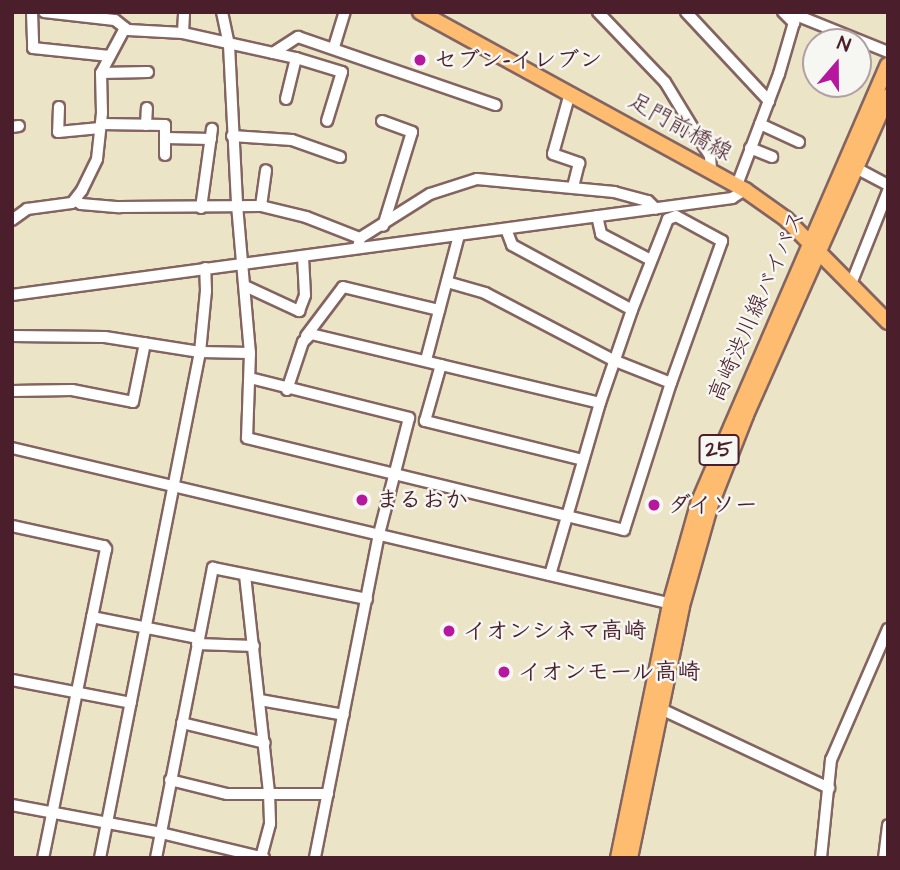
<!DOCTYPE html>
<meta charset="utf-8">
<style>
body{margin:0}
#map{position:relative;width:900px;height:870px;overflow:hidden;background:#ece4c6;font-family:"Architects Daughter","Klee One",sans-serif}
div>[style]{position:absolute}
[style*='--x']{left:calc(var(--x)*1px);top:calc(var(--y)*1px);width:calc(var(--w)*1px);rotate:calc(var(--a)*1deg)}
.roads{filter:drop-shadow(2px 0 #836461) drop-shadow(-2px 0 #836461) drop-shadow(0 2px #836461) drop-shadow(0 -2px #836461)}
.minor>*{height:10px;margin:-5px;padding:0 5px;transform-origin:5px;border-radius:5px;background:#fff}
.major>*{height:14px;margin:-7px;padding:0 7px;transform-origin:7px;border-radius:7px;background:#febc70}
.dots>*{width:19px;height:19px;translate:-50% -50%;box-sizing:border-box;border:4px solid #f6f6f2;border-radius:50%}
span{translate:-50% -50%;white-space:nowrap;text-align:center;line-height:1.15;-webkit-text-stroke:5px #f6f6f2;paint-order:stroke}
.shield-label span{padding:2px 5px;background:#f6f6f2;border:2px solid;border-radius:5px;-webkit-text-stroke-width:0}
.shield-label{font-size:21px;color:#4a1f2b;font-weight:700}
.poi-label{font-size:23px;color:#4a1f2b;font-weight:700}
.left{translate:0 -50%;text-align:left}
.street-label{font-size:23px;color:#4a1f2b}
.frame{position:absolute;inset:0;border:14px solid #4a1f2b;pointer-events:none}
.north{position:absolute;left:802px;top:28px;width:70px;height:70px;box-sizing:border-box;background:#f6f6f2;border:2px solid #b1a0a2;border-radius:50%;rotate:20deg;font-size:19px;font-weight:700;line-height:28px;text-align:center;color:#4a1f2b}
.north::after{content:'';display:block;margin:auto;width:24px;height:32px;background:#b5179e;clip-path:polygon(50% 0,100% 100%,50% 72%,0 100%)}
</style>
<div id="map">
<div class="roads">
<div class="minor">
<div style="--x:32;--y:12;--w:36;--a:88"></div>
<div style="--x:33;--y:48;--w:77;--a:5.9"></div>
<div style="--x:44;--y:12;--w:71;--a:6.4"></div>
<div style="--x:115;--y:20;--w:16;--a:38"></div>
<div style="--x:128;--y:30;--w:55;--a:3.1"></div>
<div style="--x:183;--y:33;--w:116;--a:12.5"></div>
<div style="--x:296;--y:58;--w:48;--a:16.9"></div>
<div style="--x:342;--y:72;--w:51;--a:107"></div>
<div style="--x:222;--y:12;--w:34;--a:78"></div>
<div style="--x:229;--y:45;--w:160;--a:87.1"></div>
<div style="--x:237;--y:205;--w:149;--a:85"></div>
<div style="--x:250;--y:353;--w:85;--a:92"></div>
<div style="--x:247;--y:438;--w:388;--a:13.7"></div>
<div style="--x:624;--y:530;--w:154;--a:-72.3"></div>
<div style="--x:671;--y:383;--w:151;--a:-70.2"></div>
<div style="--x:722;--y:241;--w:52;--a:-151.5"></div>
<div style="--x:676;--y:216;--w:9;--a:159"></div>
<div style="--x:668;--y:219;--w:98;--a:111.6"></div>
<div style="--x:598;--y:12;--w:97;--a:46.3"></div>
<div style="--x:665;--y:82;--w:87;--a:58.7"></div>
<div style="--x:710;--y:156;--w:13;--a:86"></div>
<div style="--x:686;--y:12;--w:122;--a:47"></div>
<div style="--x:783;--y:12;--w:16;--a:45"></div>
<div style="--x:796;--y:15;--w:99;--a:21.9"></div>
<div style="--x:183;--y:33;--w:21;--a:-87"></div>
<div style="--x:334;--y:47;--w:37;--a:-73"></div>
<div style="--x:273;--y:53;--w:30;--a:-33"></div>
<div style="--x:298;--y:37;--w:209;--a:19"></div>
<div style="--x:101;--y:73;--w:47;--a:-1.2"></div>
<div style="--x:570;--y:93;--w:63;--a:105.6"></div>
<div style="--x:553;--y:154;--w:28;--a:19"></div>
<div style="--x:579;--y:163;--w:25;--a:104"></div>
<div style="--x:286;--y:99;--w:42;--a:-76.3"></div>
<div style="--x:59;--y:107;--w:25;--a:92"></div>
<div style="--x:58;--y:132;--w:42;--a:-5.4"></div>
<div style="--x:382;--y:121;--w:32;--a:20"></div>
<div style="--x:412;--y:132;--w:98;--a:107.1"></div>
<div style="--x:101;--y:124;--w:64;--a:0.9"></div>
<div style="--x:165;--y:125;--w:30;--a:90"></div>
<div style="--x:760;--y:124;--w:43;--a:24.8"></div>
<div style="--x:146;--y:125;--w:17;--a:-87"></div>
<div style="--x:12;--y:127;--w:7;--a:-8"></div>
<div style="--x:232;--y:136;--w:60;--a:3.8"></div>
<div style="--x:292;--y:140;--w:51;--a:19.5"></div>
<div style="--x:165;--y:138;--w:46;--a:1.2"></div>
<div style="--x:750;--y:148;--w:24;--a:22"></div>
<div style="--x:856;--y:168;--w:36;--a:28"></div>
<div style="--x:737;--y:185;--w:119;--a:-69.3"></div>
<div style="--x:779;--y:74;--w:65;--a:-73.8"></div>
<div style="--x:75;--y:200;--w:7;--a:34"></div>
<div style="--x:81;--y:204;--w:38;--a:5"></div>
<div style="--x:119;--y:207;--w:142;--a:-0.4"></div>
<div style="--x:261;--y:206;--w:46;--a:13.7"></div>
<div style="--x:306;--y:217;--w:58;--a:21.3"></div>
<div style="--x:261;--y:206;--w:36;--a:-82"></div>
<div style="--x:201;--y:208;--w:80;--a:-82.1"></div>
<div style="--x:597;--y:216;--w:18;--a:77"></div>
<div style="--x:601;--y:234;--w:56;--a:27.5"></div>
<div style="--x:12;--y:220;--w:19;--a:-36"></div>
<div style="--x:27;--y:209;--w:45;--a:-7.6"></div>
<div style="--x:72;--y:203;--w:16;--a:-52"></div>
<div style="--x:82;--y:190;--w:34;--a:-64"></div>
<div style="--x:97;--y:159;--w:46;--a:-83.8"></div>
<div style="--x:102;--y:113;--w:40;--a:-91.4"></div>
<div style="--x:101;--y:73;--w:51;--a:-61.9"></div>
<div style="--x:506;--y:229;--w:17;--a:69"></div>
<div style="--x:512;--y:245;--w:136;--a:28.4"></div>
<div style="--x:632;--y:310;--w:98;--a:109"></div>
<div style="--x:600;--y:403;--w:179;--a:106.2"></div>
<div style="--x:358;--y:248;--w:10;--a:-79"></div>
<div style="--x:360;--y:238;--w:83;--a:-32.2"></div>
<div style="--x:430;--y:194;--w:49;--a:-17.7"></div>
<div style="--x:477;--y:179;--w:138;--a:5.4"></div>
<div style="--x:614;--y:192;--w:35;--a:15"></div>
<div style="--x:648;--y:201;--w:11;--a:45"></div>
<div style="--x:447;--y:282;--w:40;--a:16"></div>
<div style="--x:485;--y:293;--w:144;--a:27.6"></div>
<div style="--x:613;--y:360;--w:62;--a:21.6"></div>
<div style="--x:851;--y:284;--w:100;--a:-68.3"></div>
<div style="--x:245;--y:286;--w:60;--a:24.8"></div>
<div style="--x:299;--y:311;--w:17;--a:-69"></div>
<div style="--x:305;--y:295;--w:39;--a:-93"></div>
<div style="--x:12;--y:295;--w:727;--a:-7.67"></div>
<div style="--x:732;--y:198;--w:15;--a:-32"></div>
<div style="--x:12;--y:336;--w:93;--a:0.6"></div>
<div style="--x:105;--y:337;--w:96;--a:9"></div>
<div style="--x:200;--y:352;--w:50;--a:1.1"></div>
<div style="--x:306;--y:336;--w:61;--a:-52.9"></div>
<div style="--x:343;--y:287;--w:99;--a:13.5"></div>
<div style="--x:426;--y:360;--w:129;--a:-75.2"></div>
<div style="--x:250;--y:378;--w:164;--a:14.1"></div>
<div style="--x:409;--y:418;--w:120;--a:104.5"></div>
<div style="--x:379;--y:534;--w:330;--a:101.2"></div>
<div style="--x:287;--y:390;--w:51;--a:-71.6"></div>
<div style="--x:303;--y:342;--w:11;--a:-45"></div>
<div style="--x:311;--y:334;--w:134;--a:13.4"></div>
<div style="--x:12;--y:391;--w:60;--a:-1"></div>
<div style="--x:72;--y:390;--w:62;--a:11.1"></div>
<div style="--x:133;--y:402;--w:60;--a:-78.5"></div>
<div style="--x:12;--y:448;--w:682;--a:13.3"></div>
<div style="--x:583;--y:460;--w:163;--a:-166.1"></div>
<div style="--x:425;--y:421;--w:58;--a:-74.1"></div>
<div style="--x:441;--y:365;--w:163;--a:13.4"></div>
<div style="--x:12;--y:526;--w:94;--a:12.3"></div>
<div style="--x:104;--y:546;--w:4;--a:56"></div>
<div style="--x:106;--y:549;--w:315;--a:101.5"></div>
<div style="--x:245;--y:575;--w:219;--a:83.7"></div>
<div style="--x:269;--y:793;--w:31;--a:88"></div>
<div style="--x:270;--y:824;--w:34;--a:105"></div>
<div style="--x:92;--y:617;--w:108;--a:11.2"></div>
<div style="--x:197;--y:644;--w:57;--a:2"></div>
<div style="--x:12;--y:680;--w:121;--a:10.9"></div>
<div style="--x:260;--y:700;--w:85;--a:10.1"></div>
<div style="--x:661;--y:709;--w:186;--a:25.2"></div>
<div style="--x:182;--y:723;--w:85;--a:13.5"></div>
<div style="--x:170;--y:780;--w:59;--a:13.8"></div>
<div style="--x:227;--y:794;--w:101;--a:0"></div>
<div style="--x:12;--y:805;--w:152;--a:10.6"></div>
<div style="--x:161;--y:833;--w:106;--a:13.6"></div>
<div style="--x:100;--y:858;--w:516;--a:-78.82"></div>
<div style="--x:200;--y:352;--w:61;--a:-84.4"></div>
<div style="--x:206;--y:291;--w:23;--a:-92"></div>
<div style="--x:156;--y:858;--w:296;--a:-78.9"></div>
<div style="--x:213;--y:568;--w:157;--a:11.4"></div>
<div style="--x:821;--y:858;--w:99;--a:-84.2"></div>
<div style="--x:831;--y:760;--w:143;--a:-66.5"></div>
<div style="--x:884;--y:858;--w:33;--a:-83"></div>
</div>
<div class="major">
<div style="--x:420;--y:12;--w:371;--a:28.7"></div>
<div style="--x:745;--y:190;--w:50;--a:35.3"></div>
<div style="--x:786;--y:219;--w:145;--a:45.3"></div>
<div style="--x:618;--y:858;--w:259;--a:-78.4"></div>
<div style="--x:670;--y:604;--w:107;--a:-74.3"></div>
<div style="--x:699;--y:501;--w:475;--a:-66.6"></div>
<div style="--x:630;--y:858;--w:257;--a:-78.3"></div>
<div style="--x:682;--y:606;--w:103;--a:-74.2"></div>
<div style="--x:710;--y:507;--w:99;--a:-68.6"></div>
<div style="--x:746;--y:415;--w:349;--a:-66"></div>
</div>
</div>
<div class="dots">
<div style="left:420px;top:60px;background:#b5179e"></div>
<div style="left:362px;top:500px;background:#b5179e"></div>
<div style="left:654px;top:505px;background:#b5179e"></div>
<div style="left:449px;top:631px;background:#b5179e"></div>
<div style="left:504px;top:672px;background:#b5179e"></div>
</div>
<div class="shield-label">
<span style="left:719px;top:450px">25</span>
</div>
<div class="poi-label">
<span class="left" style="left:434px;top:60px">セブン-イレブン</span>
<span class="left" style="left:376px;top:500px">まるおか</span>
<span class="left" style="left:668px;top:505px">ダイソー</span>
<span class="left" style="left:463px;top:631px">イオンシネマ高崎</span>
<span class="left" style="left:518px;top:672px">イオンモール高崎</span>
</div>
<div class="street-label">
<span style="left:680px;top:127px;rotate:29deg">足門前橋線</span>
<span style="left:757px;top:306px;rotate:-66deg">高崎渋川線バイパス</span>
</div>
<div class="frame"></div>
<div class="north">N</div>
</div>
